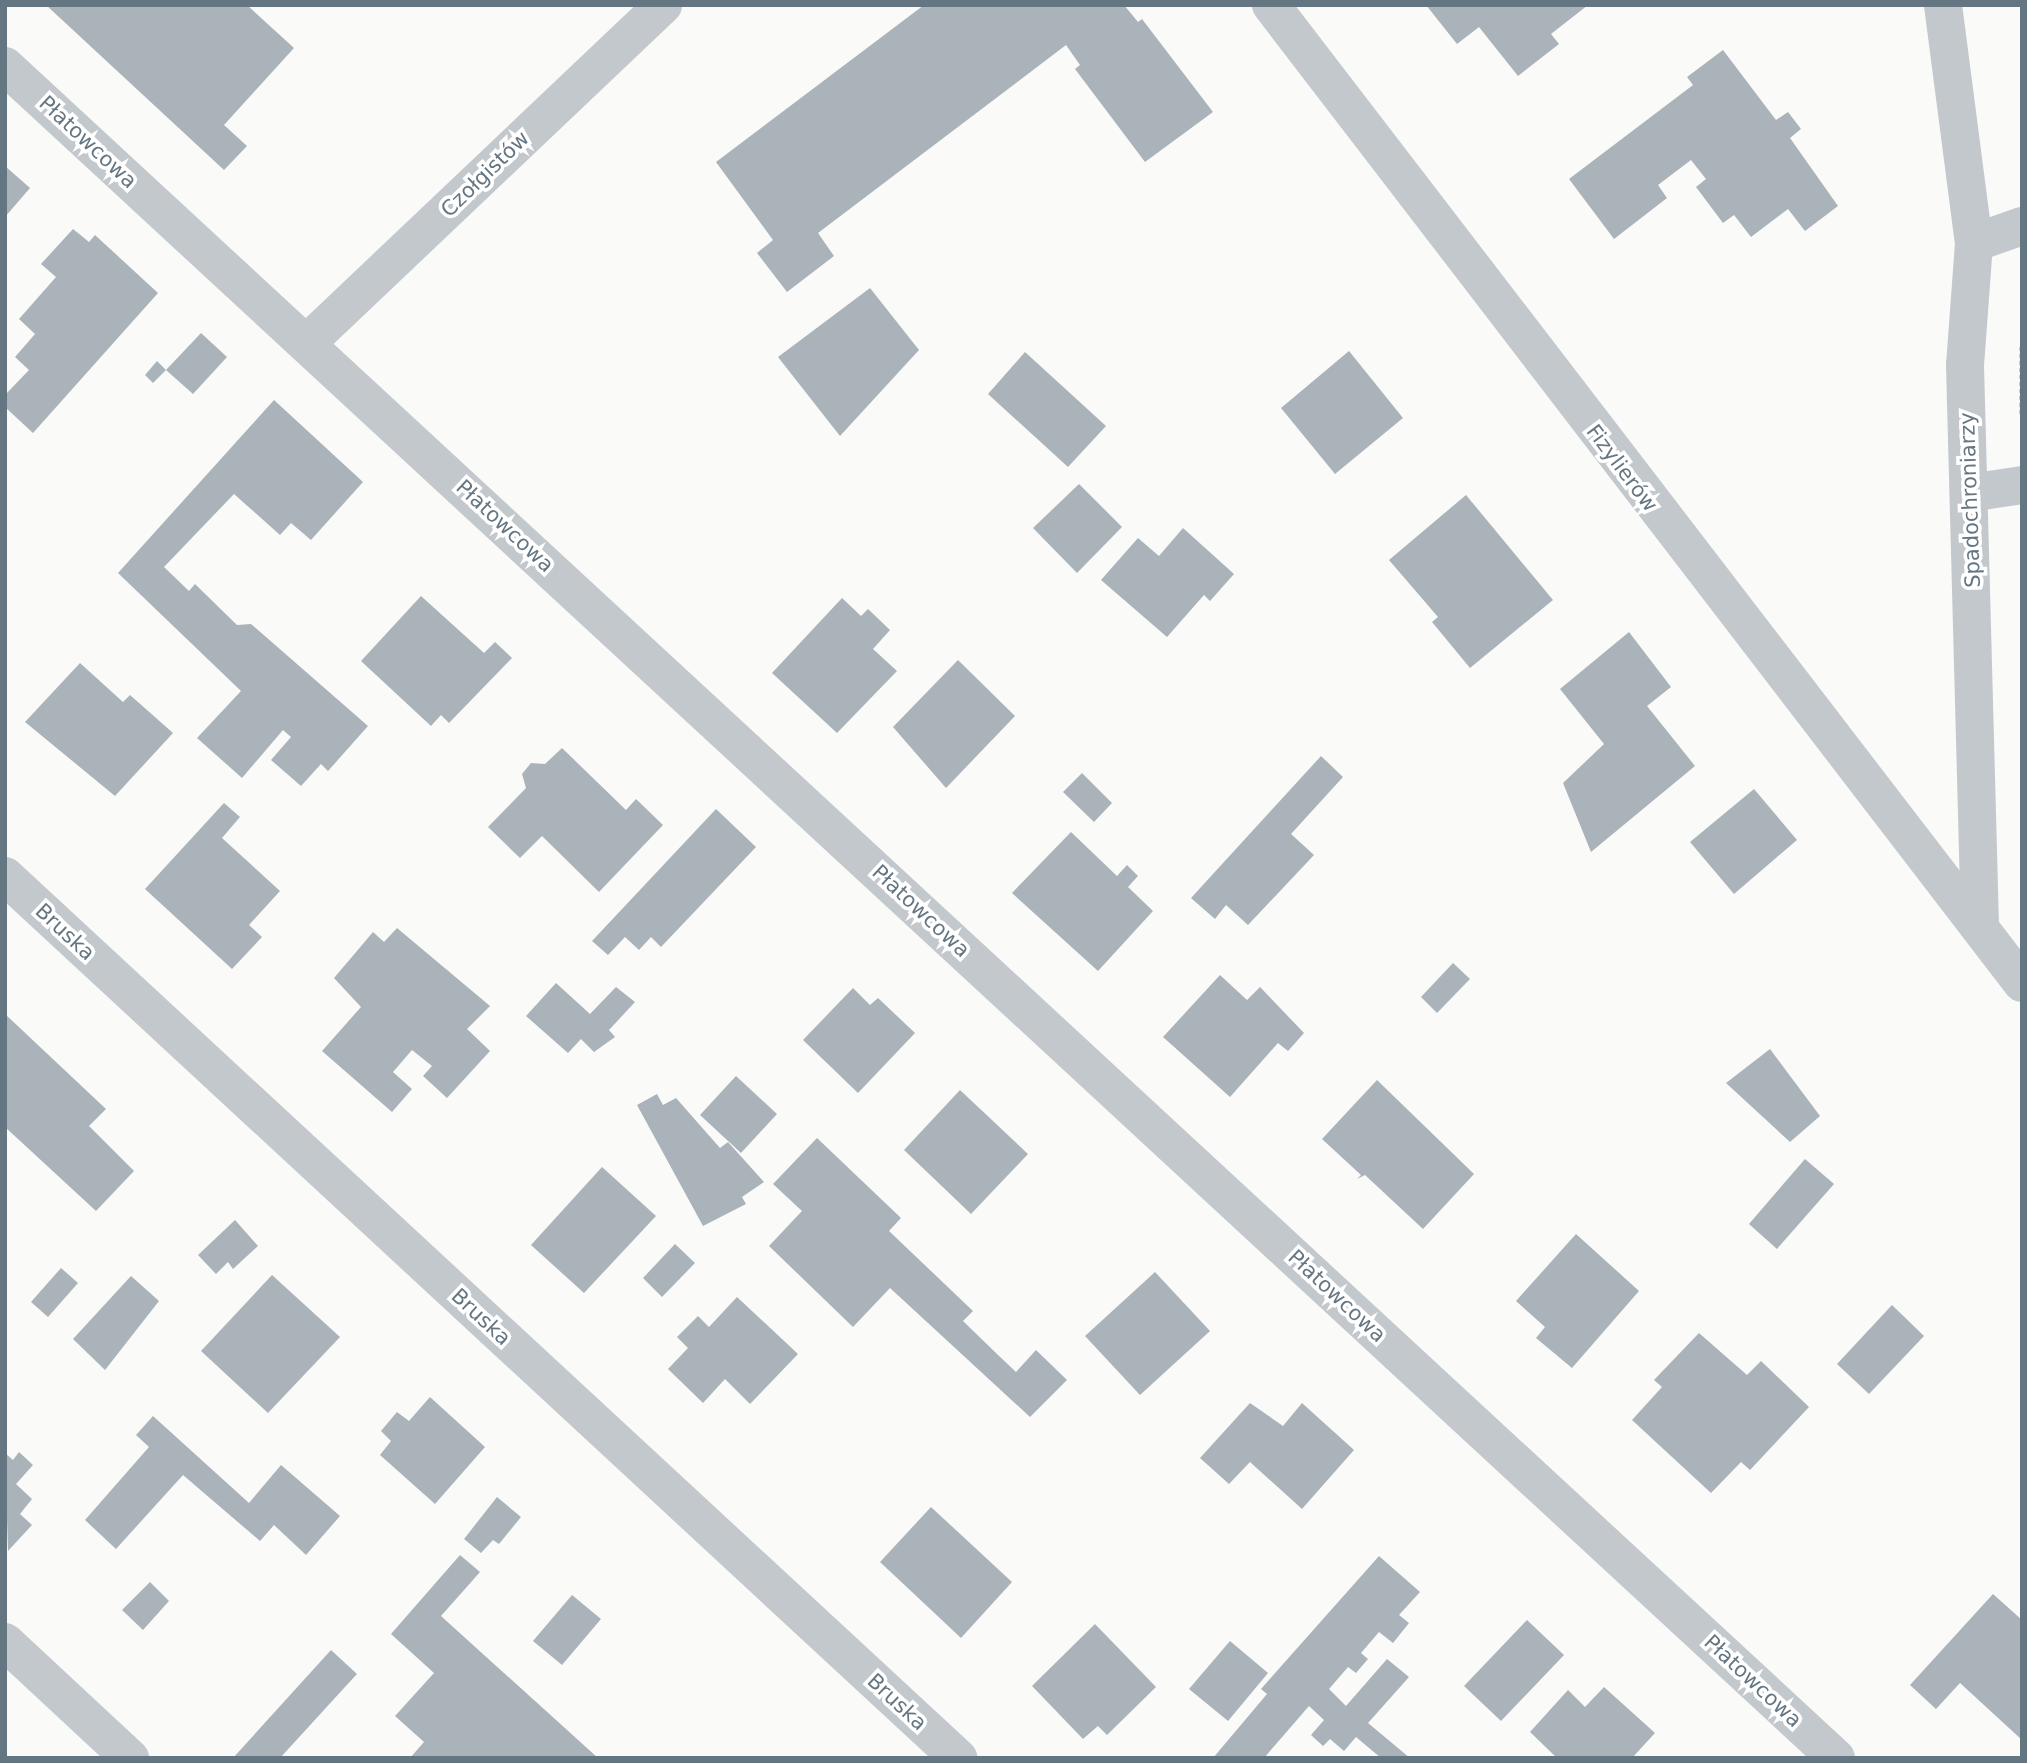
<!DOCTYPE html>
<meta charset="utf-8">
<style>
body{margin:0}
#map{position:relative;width:2027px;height:1763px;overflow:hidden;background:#fafaf8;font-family:"DejaVu Sans",sans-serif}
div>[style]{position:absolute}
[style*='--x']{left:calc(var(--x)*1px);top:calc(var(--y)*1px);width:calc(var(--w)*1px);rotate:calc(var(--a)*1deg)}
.building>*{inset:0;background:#aab3b9}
.path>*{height:4.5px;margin-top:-2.25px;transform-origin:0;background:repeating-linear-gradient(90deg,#bbbfc2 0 3.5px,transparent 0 7px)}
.minor>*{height:38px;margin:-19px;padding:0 19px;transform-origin:19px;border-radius:19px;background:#c3c8cc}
span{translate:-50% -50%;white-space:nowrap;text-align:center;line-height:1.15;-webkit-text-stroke:7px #fff;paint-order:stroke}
.street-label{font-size:21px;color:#657683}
.frame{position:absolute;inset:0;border:7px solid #657683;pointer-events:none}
</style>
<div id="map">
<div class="building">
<div style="clip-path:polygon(46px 5px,247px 5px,294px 48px,224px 125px,247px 146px,224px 170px)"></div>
<div style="clip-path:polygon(924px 5px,1124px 5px,1138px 22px,1142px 19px,1213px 112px,1145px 162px,1075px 69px,1080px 65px,1066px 45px,818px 233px,834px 256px,787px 292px,757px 253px,773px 240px,716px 162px)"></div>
<div style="clip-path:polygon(1426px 5px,1588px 5px,1551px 34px,1559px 44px,1518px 76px,1479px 27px,1457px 44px)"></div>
<div style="clip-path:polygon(1723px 50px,1776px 120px,1788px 112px,1801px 129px,1790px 138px,1838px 206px,1805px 231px,1788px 209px,1751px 237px,1734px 215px,1723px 223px,1696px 187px,1706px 179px,1691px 160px,1658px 185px,1667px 198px,1614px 239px,1569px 179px,1693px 85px,1687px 77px)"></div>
<div style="clip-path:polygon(5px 166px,30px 188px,5px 217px)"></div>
<div style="clip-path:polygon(73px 229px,89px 242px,95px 235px,158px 293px,33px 433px,5px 407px,5px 395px,29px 370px,15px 357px,35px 334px,19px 319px,56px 277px,41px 264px)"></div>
<div style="clip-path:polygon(870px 288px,919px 350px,840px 436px,778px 357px)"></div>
<div style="clip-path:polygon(201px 333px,227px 357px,193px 394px,166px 370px)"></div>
<div style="clip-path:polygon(1349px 351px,1403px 418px,1335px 474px,1281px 408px)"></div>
<div style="clip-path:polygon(1025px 352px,1106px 426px,1068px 467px,988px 394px)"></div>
<div style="clip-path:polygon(157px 361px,166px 370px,153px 383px,145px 375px)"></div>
<div style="clip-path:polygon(274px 400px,363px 482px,311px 540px,291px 523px,280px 535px,234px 494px,164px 567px,189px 591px,195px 584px,237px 625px,251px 624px,368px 726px,328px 771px,321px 764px,301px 786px,271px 760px,291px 737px,283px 730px,242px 778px,197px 738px,241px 691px,118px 573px)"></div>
<div style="clip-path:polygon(1079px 484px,1122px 527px,1077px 573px,1033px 528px)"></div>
<div style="clip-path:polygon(1466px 495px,1553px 600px,1470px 668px,1432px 622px,1438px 617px,1389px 560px)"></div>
<div style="clip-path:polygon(1183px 528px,1234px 574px,1210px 601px,1204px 595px,1167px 637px,1101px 580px,1138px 538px,1159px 556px)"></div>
<div style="clip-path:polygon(421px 596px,484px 653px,495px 642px,512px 658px,449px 723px,441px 715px,431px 726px,361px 661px)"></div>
<div style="clip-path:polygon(842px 598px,861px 616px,868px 609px,890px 630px,873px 649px,897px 671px,837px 733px,772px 673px)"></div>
<div style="clip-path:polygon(1629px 632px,1671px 687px,1647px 706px,1695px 766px,1591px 852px,1563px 783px,1604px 744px,1560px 689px)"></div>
<div style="clip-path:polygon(958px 660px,1015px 716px,946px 788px,893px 727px)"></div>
<div style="clip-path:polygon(80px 663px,123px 702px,130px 695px,173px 733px,115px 796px,25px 722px)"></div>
<div style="clip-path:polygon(562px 748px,626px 810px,636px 799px,663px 825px,599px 892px,542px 836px,520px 858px,488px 827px,526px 788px,522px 774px,531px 763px,545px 764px)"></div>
<div style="clip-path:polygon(1321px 756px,1343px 777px,1291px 834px,1314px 855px,1248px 925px,1226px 905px,1215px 919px,1191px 898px)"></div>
<div style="clip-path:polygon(1082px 773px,1112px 803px,1094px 822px,1063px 792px)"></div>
<div style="clip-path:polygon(1754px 789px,1797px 840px,1734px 894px,1690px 842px)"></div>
<div style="clip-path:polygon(224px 803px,240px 817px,222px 838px,280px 891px,249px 925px,262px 937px,232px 969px,145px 889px)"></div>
<div style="clip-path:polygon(716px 809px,756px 847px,661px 947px,651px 937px,639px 950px,625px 937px,608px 955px,592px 941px)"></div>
<div style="clip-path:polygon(1071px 832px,1117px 876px,1127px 865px,1138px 876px,1128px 887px,1153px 911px,1098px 971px,1012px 893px)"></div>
<div style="clip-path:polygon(397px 928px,490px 1006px,467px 1029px,490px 1051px,447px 1098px,423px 1076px,432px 1066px,412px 1050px,393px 1072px,412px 1089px,392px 1112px,322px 1051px,361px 1007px,334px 978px,373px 932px,384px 942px)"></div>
<div style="clip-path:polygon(1453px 963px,1470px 979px,1437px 1013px,1421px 997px)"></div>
<div style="clip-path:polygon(1220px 975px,1247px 1000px,1260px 987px,1304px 1033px,1288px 1051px,1278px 1043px,1230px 1097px,1163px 1037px)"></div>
<div style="clip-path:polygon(556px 983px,590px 1014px,616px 987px,635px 1002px,609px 1030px,615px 1037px,594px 1052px,581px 1039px,568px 1053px,526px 1016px)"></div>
<div style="clip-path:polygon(853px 988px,870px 1005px,878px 998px,915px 1033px,858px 1093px,803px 1040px)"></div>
<div style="clip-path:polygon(5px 1014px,106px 1109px,89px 1126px,134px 1171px,96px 1211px,5px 1127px)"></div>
<div style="clip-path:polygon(1770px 1049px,1820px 1116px,1790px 1142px,1726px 1083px)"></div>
<div style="clip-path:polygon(736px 1076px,777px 1114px,741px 1153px,700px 1115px)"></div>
<div style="clip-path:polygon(1377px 1080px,1474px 1174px,1423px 1229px,1365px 1175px,1357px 1179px,1361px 1175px,1322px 1139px)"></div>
<div style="clip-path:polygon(960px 1090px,1028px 1154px,971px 1214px,904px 1150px)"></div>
<div style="clip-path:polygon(657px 1094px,663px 1105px,676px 1098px,720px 1148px,728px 1142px,764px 1182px,742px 1197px,746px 1204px,703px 1226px,637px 1105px)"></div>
<div style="clip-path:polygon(817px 1138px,901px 1218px,889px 1231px,973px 1311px,963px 1321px,997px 1354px,1016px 1372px,1036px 1350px,1067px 1380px,1030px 1417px,890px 1288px,853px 1327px,769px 1246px,802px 1211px,773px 1184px)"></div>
<div style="clip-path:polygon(1805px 1159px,1834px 1184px,1777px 1249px,1749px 1224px)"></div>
<div style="clip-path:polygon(602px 1167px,656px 1216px,584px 1293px,531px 1245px)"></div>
<div style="clip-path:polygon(235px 1220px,258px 1246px,233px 1269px,228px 1262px,216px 1274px,198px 1255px)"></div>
<div style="clip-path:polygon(1576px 1234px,1639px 1291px,1572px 1368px,1536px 1338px,1545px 1327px,1516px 1301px)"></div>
<div style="clip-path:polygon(675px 1244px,695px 1263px,662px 1297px,643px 1278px)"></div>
<div style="clip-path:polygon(61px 1268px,78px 1283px,48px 1317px,31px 1302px)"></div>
<div style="clip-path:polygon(1155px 1272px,1210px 1331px,1140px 1395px,1085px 1336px)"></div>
<div style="clip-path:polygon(272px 1275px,340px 1337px,268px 1413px,201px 1351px)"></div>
<div style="clip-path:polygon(131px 1276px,159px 1301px,105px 1370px,73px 1339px)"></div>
<div style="clip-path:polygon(737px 1297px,798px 1354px,750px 1404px,725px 1379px,703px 1403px,668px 1369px,688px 1348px,677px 1337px,698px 1316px,709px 1327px)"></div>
<div style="clip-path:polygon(1892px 1305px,1924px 1336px,1869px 1394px,1837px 1364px)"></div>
<div style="clip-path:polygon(1699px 1333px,1747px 1375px,1761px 1361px,1809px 1407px,1750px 1470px,1741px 1462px,1711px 1493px,1632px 1420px,1662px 1387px,1654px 1380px)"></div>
<div style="clip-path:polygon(430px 1397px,485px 1447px,435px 1504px,380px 1455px,391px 1441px,381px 1431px,397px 1412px,409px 1421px)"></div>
<div style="clip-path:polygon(1250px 1403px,1283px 1426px,1302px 1403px,1354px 1450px,1302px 1509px,1250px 1462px,1229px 1484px,1200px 1458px)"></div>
<div style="clip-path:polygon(153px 1416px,249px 1503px,281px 1465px,340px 1516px,306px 1555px,274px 1525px,260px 1541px,183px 1475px,116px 1549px,85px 1520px,149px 1447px,136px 1435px)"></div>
<div style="clip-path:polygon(19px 1452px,33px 1465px,16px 1484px,32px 1499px,20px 1514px,32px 1525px,8px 1551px,5px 1453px,13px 1460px)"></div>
<div style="clip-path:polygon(497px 1497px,521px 1517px,499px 1544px,493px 1540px,481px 1553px,464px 1539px)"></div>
<div style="clip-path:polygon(931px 1507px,1012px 1582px,961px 1638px,880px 1562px)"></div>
<div style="clip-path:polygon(460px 1555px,480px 1572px,441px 1616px,598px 1758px,410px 1758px,424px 1742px,395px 1716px,434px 1673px,391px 1634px)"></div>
<div style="clip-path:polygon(1379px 1556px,1420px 1592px,1399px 1615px,1409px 1623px,1393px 1643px,1379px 1632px,1361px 1653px,1368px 1659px,1356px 1673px,1348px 1667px,1329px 1689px,1346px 1706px,1387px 1659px,1409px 1677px,1368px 1723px,1410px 1758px,1381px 1758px,1356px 1737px,1344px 1751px,1330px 1739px,1323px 1746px,1311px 1735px,1324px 1720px,1309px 1706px,1264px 1758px,1213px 1758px,1267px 1694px,1261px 1689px)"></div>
<div style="clip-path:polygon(150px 1582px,169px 1601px,143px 1630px,122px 1610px)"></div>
<div style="clip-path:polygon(1993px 1594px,2022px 1620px,2022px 1740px,1960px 1683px,1936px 1709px,1910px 1685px)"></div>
<div style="clip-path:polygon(572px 1595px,601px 1619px,562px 1665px,533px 1641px)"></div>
<div style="clip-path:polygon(1527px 1620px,1564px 1655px,1501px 1721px,1464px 1686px)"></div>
<div style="clip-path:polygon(1095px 1624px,1156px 1687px,1107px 1735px,1098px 1726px,1083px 1739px,1032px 1686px)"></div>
<div style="clip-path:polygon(1230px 1641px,1268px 1673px,1228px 1721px,1189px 1689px)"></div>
<div style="clip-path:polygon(331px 1650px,357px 1674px,345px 1687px,280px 1758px,233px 1758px)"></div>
<div style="clip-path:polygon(1604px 1687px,1655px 1733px,1632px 1758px,1557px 1758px,1530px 1732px,1568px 1690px,1585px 1707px)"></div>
</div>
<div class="path">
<div style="--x:2022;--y:347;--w:67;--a:90"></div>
</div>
<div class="minor">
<div style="--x:1271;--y:5;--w:1233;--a:52.48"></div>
<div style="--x:1943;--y:5;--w:240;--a:82.6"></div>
<div style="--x:1974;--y:243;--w:122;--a:94.2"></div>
<div style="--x:1965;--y:365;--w:561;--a:88.47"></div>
<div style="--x:5;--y:66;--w:2493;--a:42.74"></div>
<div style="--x:1974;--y:243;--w:51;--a:-19.5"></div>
<div style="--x:307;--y:343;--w:491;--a:-43.5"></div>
<div style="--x:1969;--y:493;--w:54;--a:-8.6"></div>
<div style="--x:5;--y:876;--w:1299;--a:42.78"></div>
<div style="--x:5;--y:1642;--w:171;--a:42.9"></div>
</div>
<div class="street-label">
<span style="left:88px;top:142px;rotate:43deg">Płatowcowa</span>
<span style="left:485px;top:174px;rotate:-44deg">Czołgistów</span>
<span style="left:1622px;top:468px;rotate:53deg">Fizylierów</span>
<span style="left:1970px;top:500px;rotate:-92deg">Spadochroniarzy</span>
<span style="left:505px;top:526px;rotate:43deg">Płatowcowa</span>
<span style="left:921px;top:911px;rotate:43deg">Płatowcowa</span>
<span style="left:65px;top:932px;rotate:43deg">Bruska</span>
<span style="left:1337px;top:1296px;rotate:43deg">Płatowcowa</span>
<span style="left:481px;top:1317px;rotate:43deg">Bruska</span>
<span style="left:1753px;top:1681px;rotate:43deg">Płatowcowa</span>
<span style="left:897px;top:1702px;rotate:43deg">Bruska</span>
</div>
<div class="frame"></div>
</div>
